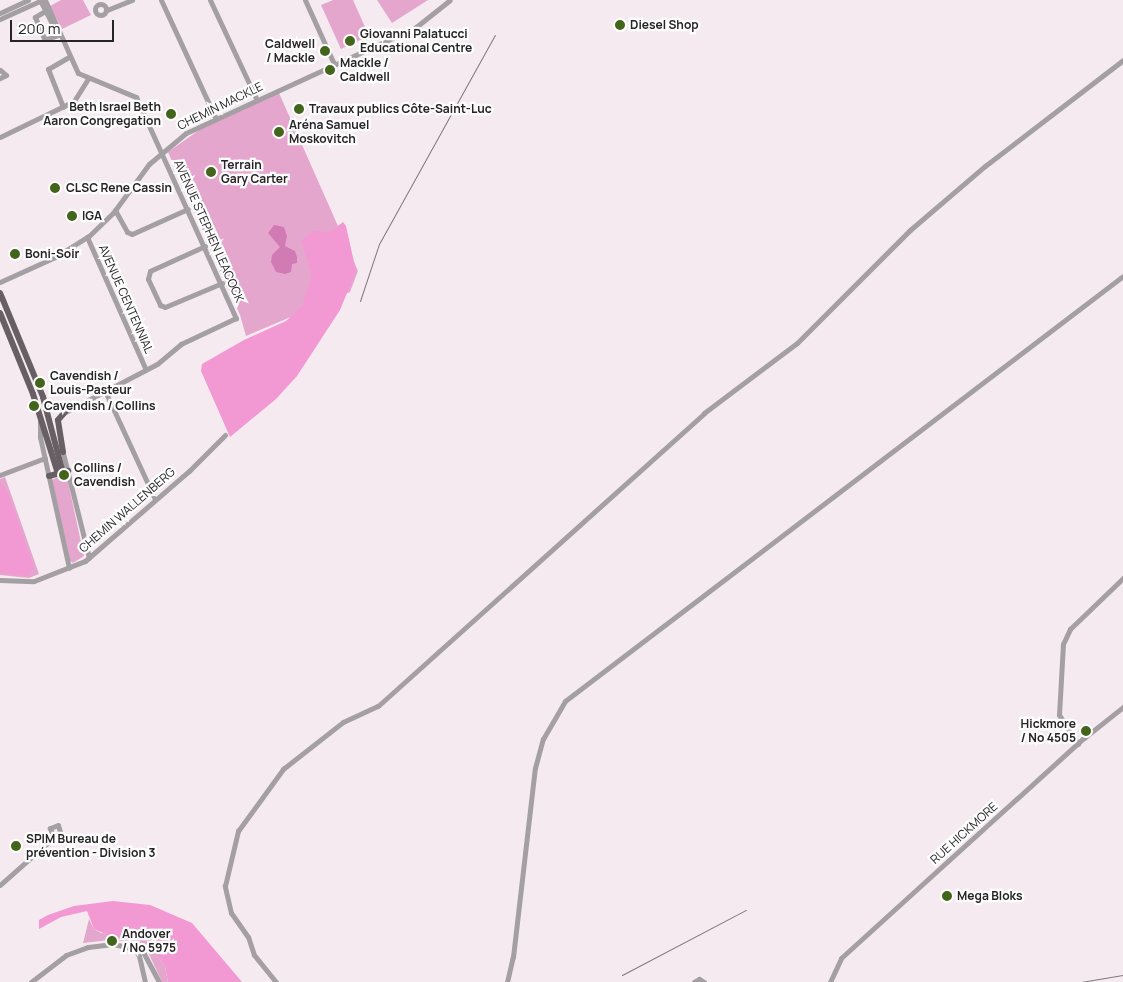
<!DOCTYPE html>
<meta charset="utf-8">
<style>
body{margin:0}
#map{position:relative;width:1123px;height:982px;overflow:hidden;background:#f5eaf0;font-family:Manrope,sans-serif}
div>[style]{position:absolute}
[style*='--x']{left:calc(var(--x)*1px);top:calc(var(--y)*1px);width:calc(var(--w)*1px);rotate:calc(var(--a)*1deg)}
.green>*{inset:0;background:#e5a6ce}
.forest>*{inset:0;background:#f298d2}
.water>*{inset:0;background:#d17bb4}
.minor>*{height:5px;margin:-2.5px;padding:0 2.5px;transform-origin:2.5px;border-radius:2.5px;background:#a49fa2}
.minor>.ring{margin:-2.5px;padding:0;box-sizing:content-box;background:none;border:5px solid #a49fa2;border-radius:50%}
.major>*{height:6px;margin:-3px;padding:0 3px;transform-origin:3px;border-radius:3px;background:#675f64}
.rail>*{height:1px;margin:-0.5px;padding:0 0.5px;transform-origin:0.5px;border-radius:0.5px;background:#7e787b}
.dots>*{width:14px;height:14px;translate:-50% -50%;box-sizing:border-box;border:2px solid #fff;border-radius:50%}
span{translate:-50% -50%;white-space:nowrap;text-align:center;line-height:1.15;-webkit-text-stroke:4.5px #fff;paint-order:stroke}
.poi-label{font-size:12px;color:#272426;font-weight:700}
.left{translate:0 -50%;text-align:left}
.right{translate:-100% -50%;text-align:right}
.street-label{font-size:12px;color:#272426}
.scale{position:absolute;left:10px;top:20px;width:104px;height:22px;box-sizing:border-box;border:2px solid #272426;border-top:0;padding-left:6px;font-size:15px;line-height:18px;white-space:nowrap;color:#272426;-webkit-text-stroke:4px #fff;paint-order:stroke}
</style>
<div id="map">
<div class="green">
<div style="clip-path:polygon(61px 0,83px 0,91px 15px,62px 29px,50px 6px)"></div>
<div style="clip-path:polygon(333px 0,353px 0,369px 36px,341px 49px,321px 5px)"></div>
<div style="clip-path:polygon(377px 0,428px 0,392px 23px)"></div>
<div style="clip-path:polygon(279px 93px,358px 271px,350px 292px,246px 336px,240px 315px,168px 152px,202px 128px)"></div>
<div style="clip-path:polygon(60px 476px,67px 477px,84px 556px,73px 563px,70px 561px,52px 480px)"></div>
<div style="clip-path:polygon(5px 477px,39px 574px,29px 578px,0 575px,0 479px)"></div>
<div style="clip-path:polygon(89px 919px,94px 929px,101px 933px,145px 938px,165px 967px,168px 982px,162px 982px,148px 952px,135px 942px,109px 940px,83px 943px)"></div>
</div>
<div class="forest">
<div style="clip-path:polygon(343px 222px,346px 226px,356px 271px,340px 310px,297px 376px,276px 399px,230px 437px,201px 371px,202px 364px,244px 340px,286px 321px,302px 306px,312px 275px,301px 240px,314px 231px,330px 232px)"></div>
<div style="clip-path:polygon(0 483px,7px 491px,34px 568px,27px 576px,0 573px)"></div>
<div style="clip-path:polygon(113px 901px,150px 905px,192px 923px,242px 982px,168px 982px,165px 967px,145px 938px,108px 935px,94px 929px,87px 911px,61px 917px,39px 929px,39px 920px,48px 915px,74px 906px)"></div>
</div>
<div class="water">
<div style="clip-path:polygon(274px 225px,284px 227px,287px 236px,285px 246px,295px 251px,297px 257px,297px 263px,292px 264px,291px 272px,285px 274px,276px 272px,271px 262px,272px 255px,280px 247px,268px 233px)"></div>
</div>
<div class="minor">
<div style="--x:40;--y:0;--w:39;--a:63"></div>
<div style="--x:45;--y:0;--w:80;--a:65.7"></div>
<div style="--x:78;--y:73;--w:63;--a:22.5"></div>
<div style="--x:136;--y:97;--w:243;--a:65.7"></div>
<div style="--x:236;--y:318;--w:61;--a:154.7"></div>
<div style="--x:181;--y:344;--w:31;--a:140"></div>
<div style="--x:157;--y:364;--w:104;--a:152.4"></div>
<div style="--x:161;--y:0;--w:129;--a:65.2"></div>
<div style="--x:210;--y:0;--w:108;--a:64.9"></div>
<div style="--x:305;--y:0;--w:70;--a:65.6"></div>
<div class="ring" style="left:95.5px;top:4.5px;width:6px;height:6px"></div>
<div style="--x:107;--y:10;--w:27;--a:-22"></div>
<div style="--x:45;--y:11;--w:12;--a:149"></div>
<div style="--x:35;--y:17;--w:23;--a:67"></div>
<div style="--x:44;--y:38;--w:3;--a:18"></div>
<div style="--x:47;--y:39;--w:12;--a:-20"></div>
<div style="--x:0;--y:13;--w:31;--a:-25"></div>
<div style="--x:0;--y:19;--w:46;--a:-24.3"></div>
<div style="--x:0;--y:70;--w:8;--a:40"></div>
<div style="--x:6;--y:75;--w:7;--a:153"></div>
<div style="--x:63;--y:107;--w:41;--a:-111.5"></div>
<div style="--x:48;--y:69;--w:24;--a:-30"></div>
<div style="--x:0;--y:137;--w:82;--a:-25.9"></div>
<div style="--x:74;--y:101;--w:26;--a:-58"></div>
<div style="--x:115;--y:210;--w:25;--a:61"></div>
<div style="--x:127;--y:232;--w:5;--a:22"></div>
<div style="--x:132;--y:234;--w:61;--a:-24.1"></div>
<div style="--x:87;--y:237;--w:145;--a:66.1"></div>
<div style="--x:205;--y:246;--w:60;--a:155.6"></div>
<div style="--x:150;--y:271;--w:8;--a:104"></div>
<div style="--x:148;--y:279;--w:29;--a:65"></div>
<div style="--x:160;--y:305;--w:5;--a:22"></div>
<div style="--x:165;--y:307;--w:62;--a:-22.8"></div>
<div style="--x:0;--y:282;--w:60;--a:-24.4"></div>
<div style="--x:55;--y:257;--w:40;--a:-32"></div>
<div style="--x:89;--y:236;--w:33;--a:-44"></div>
<div style="--x:113;--y:213;--w:61;--a:-53.7"></div>
<div style="--x:149;--y:164;--w:48;--a:-40"></div>
<div style="--x:186;--y:133;--w:253;--a:-24.7"></div>
<div style="--x:416;--y:27;--w:43;--a:-38.5"></div>
<div style="--x:105;--y:391;--w:119;--a:65.2"></div>
<div style="--x:40;--y:422;--w:15;--a:90"></div>
<div style="--x:40;--y:437;--w:134;--a:77.5"></div>
<div style="--x:62;--y:449;--w:112;--a:76.1"></div>
<div style="--x:0;--y:475;--w:48;--a:-20.7"></div>
<div style="--x:0;--y:580;--w:34;--a:2"></div>
<div style="--x:34;--y:581;--w:55;--a:-21.4"></div>
<div style="--x:85;--y:561;--w:138;--a:-40.9"></div>
<div style="--x:189;--y:471;--w:51;--a:-45"></div>
<div style="--x:1078;--y:744;--w:35;--a:-123"></div>
<div style="--x:1059;--y:715;--w:71;--a:-86.8"></div>
<div style="--x:1063;--y:644;--w:17;--a:-65"></div>
<div style="--x:1070;--y:629;--w:74;--a:-43.9"></div>
<div style="--x:0;--y:885;--w:80;--a:-41.5"></div>
<div style="--x:60;--y:832;--w:7;--a:-106"></div>
<div style="--x:58;--y:825;--w:9;--a:159"></div>
<div style="--x:50;--y:828;--w:11;--a:68"></div>
<div style="--x:134;--y:947;--w:10;--a:61"></div>
<div style="--x:139;--y:956;--w:27;--a:77"></div>
<div style="--x:31;--y:982;--w:44;--a:-37.6"></div>
<div style="--x:66;--y:955;--w:23;--a:-20"></div>
<div style="--x:88;--y:947;--w:25;--a:-7"></div>
<div style="--x:113;--y:944;--w:30;--a:12"></div>
<div style="--x:142;--y:950;--w:36;--a:62"></div>
<div style="--x:276;--y:982;--w:35;--a:-129"></div>
<div style="--x:254;--y:955;--w:19;--a:-108"></div>
<div style="--x:248;--y:937;--w:29;--a:-125"></div>
<div style="--x:231;--y:913;--w:28;--a:-103"></div>
<div style="--x:225;--y:886;--w:57;--a:-76.7"></div>
<div style="--x:238;--y:831;--w:77;--a:-54"></div>
<div style="--x:283;--y:769;--w:76;--a:-38.1"></div>
<div style="--x:343;--y:722;--w:38;--a:-25"></div>
<div style="--x:378;--y:706;--w:438;--a:-41.9"></div>
<div style="--x:704;--y:413;--w:116;--a:-37"></div>
<div style="--x:797;--y:343;--w:160;--a:-45"></div>
<div style="--x:910;--y:230;--w:99;--a:-40.5"></div>
<div style="--x:985;--y:166;--w:174;--a:-37.5"></div>
<div style="--x:507;--y:982;--w:26;--a:-77"></div>
<div style="--x:513;--y:957;--w:190;--a:-83.4"></div>
<div style="--x:535;--y:768;--w:30;--a:-75"></div>
<div style="--x:543;--y:739;--w:44;--a:-59.9"></div>
<div style="--x:565;--y:701;--w:701;--a:-37.29"></div>
<div style="--x:694;--y:982;--w:6;--a:-31"></div>
<div style="--x:699;--y:979;--w:6;--a:31"></div>
<div style="--x:830;--y:982;--w:26;--a:-65"></div>
<div style="--x:841;--y:958;--w:328;--a:-42.2"></div>
<div style="--x:1084;--y:738;--w:50;--a:-38.5"></div>
</div>
<div class="major">
<div style="--x:0;--y:293;--w:113;--a:67.5"></div>
<div style="--x:43;--y:397;--w:79;--a:75.3"></div>
<div style="--x:0;--y:313;--w:87;--a:67.8"></div>
<div style="--x:33;--y:394;--w:84;--a:72.6"></div>
<div style="--x:63;--y:452;--w:32;--a:-99"></div>
<div style="--x:58;--y:420;--w:11;--a:-49"></div>
<div style="--x:49;--y:476;--w:20;--a:-15"></div>
</div>
<div class="rail">
<div style="--x:360;--y:301;--w:60;--a:-71.6"></div>
<div style="--x:379;--y:244;--w:239;--a:-61"></div>
<div style="--x:622;--y:975;--w:140;--a:-27.7"></div>
<div style="--x:1081;--y:982;--w:43;--a:-9.5"></div>
</div>
<div class="dots">
<div style="left:620px;top:25px;background:#42641b"></div>
<div style="left:350px;top:41px;background:#42641b"></div>
<div style="left:325px;top:51px;background:#42641b"></div>
<div style="left:330px;top:70px;background:#42641b"></div>
<div style="left:299px;top:109px;background:#42641b"></div>
<div style="left:171px;top:114px;background:#42641b"></div>
<div style="left:279px;top:132px;background:#42641b"></div>
<div style="left:211px;top:172px;background:#42641b"></div>
<div style="left:55px;top:188px;background:#42641b"></div>
<div style="left:72px;top:216px;background:#42641b"></div>
<div style="left:15px;top:254px;background:#42641b"></div>
<div style="left:40px;top:383px;background:#42641b"></div>
<div style="left:34px;top:406px;background:#42641b"></div>
<div style="left:64px;top:475px;background:#42641b"></div>
<div style="left:1086px;top:731px;background:#42641b"></div>
<div style="left:16px;top:846px;background:#42641b"></div>
<div style="left:947px;top:896px;background:#42641b"></div>
<div style="left:112px;top:941px;background:#42641b"></div>
</div>
<div class="poi-label">
<span class="left" style="left:630px;top:25px">Diesel Shop</span>
<span class="left" style="left:360px;top:41px">Giovanni Palatucci<br>Educational Centre</span>
<span class="right" style="left:315px;top:51px">Caldwell<br>/ Mackle</span>
<span class="left" style="left:340px;top:70px">Mackle /<br>Caldwell</span>
<span class="right" style="left:161px;top:114px">Beth Israel Beth<br>Aaron Congregation</span>
<span class="left" style="left:309px;top:109px">Travaux publics Côte-Saint-Luc</span>
<span class="left" style="left:289px;top:132px">Aréna Samuel<br>Moskovitch</span>
<span class="left" style="left:221px;top:172px">Terrain<br>Gary Carter</span>
<span class="left" style="left:66px;top:188px">CLSC Rene Cassin</span>
<span class="left" style="left:82px;top:216px">IGA</span>
<span class="left" style="left:25px;top:254px">Boni-Soir</span>
<span class="left" style="left:50px;top:383px">Cavendish /<br>Louis-Pasteur</span>
<span class="left" style="left:44px;top:406px">Cavendish / Collins</span>
<span class="left" style="left:74px;top:475px">Collins /<br>Cavendish</span>
<span class="right" style="left:1076px;top:731px">Hickmore<br>/ No 4505</span>
<span class="left" style="left:26px;top:846px">SPIM Bureau de<br>prévention - Division 3</span>
<span class="left" style="left:957px;top:896px">Mega Bloks</span>
<span class="left" style="left:122px;top:941px">Andover<br>/ No 5975</span>
</div>
<div class="street-label">
<span style="left:220px;top:106px;rotate:-26deg">CHEMIN MACKLE</span>
<span style="left:209px;top:231px;rotate:66deg">AVENUE STEPHEN LEACOCK</span>
<span style="left:126px;top:299px;rotate:66deg">AVENUE CENTENNIAL</span>
<span style="left:127px;top:510px;rotate:-41deg">CHEMIN WALLENBERG</span>
<span style="left:964px;top:833px;rotate:-42deg">RUE HICKMORE</span>
</div>
<div class="scale">200 m</div>
</div>
